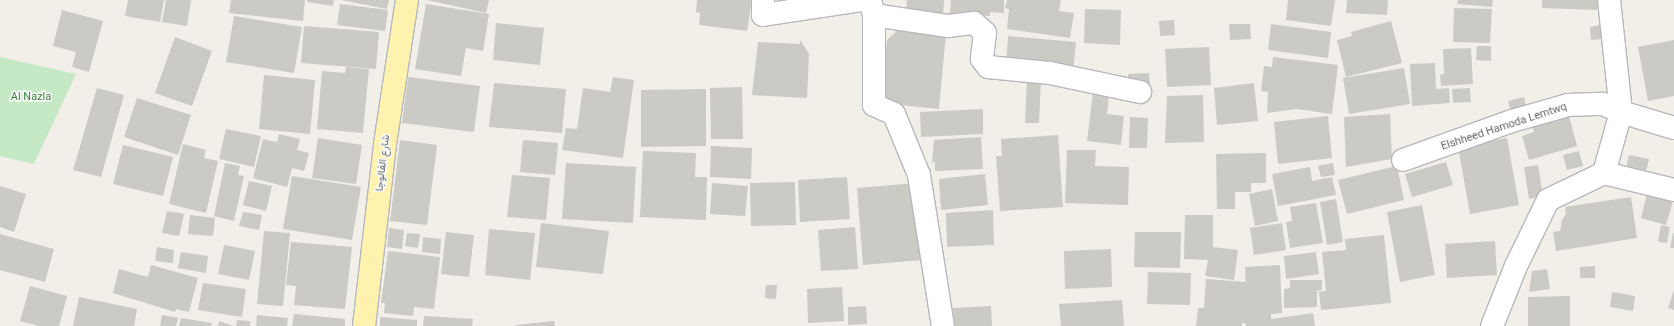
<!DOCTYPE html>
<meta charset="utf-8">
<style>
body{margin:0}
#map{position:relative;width:1674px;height:326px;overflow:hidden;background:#f1efe8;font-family:Roboto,Vazirmatn,sans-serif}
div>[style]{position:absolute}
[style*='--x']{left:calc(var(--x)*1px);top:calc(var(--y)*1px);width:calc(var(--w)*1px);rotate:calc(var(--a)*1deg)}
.green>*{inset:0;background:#c5e8c5}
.building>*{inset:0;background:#cccac5}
.roads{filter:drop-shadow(1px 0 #b5b8bc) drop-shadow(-1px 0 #b5b8bc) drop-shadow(0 1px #b5b8bc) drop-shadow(0 -1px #b5b8bc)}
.minor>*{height:22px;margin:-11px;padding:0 11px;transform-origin:11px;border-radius:11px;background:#fff}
.major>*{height:22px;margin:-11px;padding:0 11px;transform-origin:11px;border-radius:11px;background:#fff2af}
span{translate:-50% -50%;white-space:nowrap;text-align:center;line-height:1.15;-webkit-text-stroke:3px #fff;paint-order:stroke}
.park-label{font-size:11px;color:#348238}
.street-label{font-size:11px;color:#5f6368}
</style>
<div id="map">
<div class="green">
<div style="clip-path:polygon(0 57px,76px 74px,34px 164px,0 156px)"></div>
</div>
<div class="building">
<div style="clip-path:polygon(128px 0,164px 0,160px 22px,125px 16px)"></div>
<div style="clip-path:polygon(166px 0,191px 0,187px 26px,162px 22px)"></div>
<div style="clip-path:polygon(231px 0,305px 0,303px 21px,229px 13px)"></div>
<div style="clip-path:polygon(307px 0,334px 0,333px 6px,307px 2px)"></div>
<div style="clip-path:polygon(341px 0,389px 0,387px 9px)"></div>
<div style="clip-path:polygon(427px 0,489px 0,486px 13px)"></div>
<div style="clip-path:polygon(697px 0,752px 0,747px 31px,699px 25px,700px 13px,696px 12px)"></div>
<div style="clip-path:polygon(907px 0,944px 0,943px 18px,906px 16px)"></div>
<div style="clip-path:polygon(951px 0,1004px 0,1004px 13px,990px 12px,990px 16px,950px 14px)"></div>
<div style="clip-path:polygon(1007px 0,1061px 0,1059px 11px,1074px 13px,1070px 38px,1007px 29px,1009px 9px,1005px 8px)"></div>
<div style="clip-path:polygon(1288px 0,1335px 0,1331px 26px,1286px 20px)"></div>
<div style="clip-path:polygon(1347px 0,1388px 0,1387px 15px,1346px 13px)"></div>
<div style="clip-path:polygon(1458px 0,1493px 0,1492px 7px,1457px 4px)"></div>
<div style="clip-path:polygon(1542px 0,1598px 0,1597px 10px,1542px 8px)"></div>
<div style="clip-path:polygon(340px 4px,388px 10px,385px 31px,337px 25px)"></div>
<div style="clip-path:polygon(426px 4px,489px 14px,483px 51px,466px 48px,461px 76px,415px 69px)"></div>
<div style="clip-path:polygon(1454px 8px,1492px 9px,1490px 43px,1453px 42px)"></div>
<div style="clip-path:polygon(1085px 9px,1121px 10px,1120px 45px,1084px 43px)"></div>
<div style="clip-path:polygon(62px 10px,103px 21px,89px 72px,72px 67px,76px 52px,53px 46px)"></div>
<div style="clip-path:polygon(234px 16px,302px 27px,294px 73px,226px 62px)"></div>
<div style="clip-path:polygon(1174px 20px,1175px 35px,1160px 36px,1159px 21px)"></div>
<div style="clip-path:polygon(1391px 21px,1402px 63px,1346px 77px,1337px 40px,1352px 36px,1351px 32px)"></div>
<div style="clip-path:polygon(496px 23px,544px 28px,540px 65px,493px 60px)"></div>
<div style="clip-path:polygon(1229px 24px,1250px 24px,1251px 39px,1230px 40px)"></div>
<div style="clip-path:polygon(1271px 24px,1331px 32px,1328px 58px,1268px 50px)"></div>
<div style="clip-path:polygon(1602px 25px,1603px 39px,1591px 40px,1590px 27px)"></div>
<div style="clip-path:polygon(304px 26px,379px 32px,376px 69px,301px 63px)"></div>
<div style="clip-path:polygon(899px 29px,946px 34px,939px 109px,881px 103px,887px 40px)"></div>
<div style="clip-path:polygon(1008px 36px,1076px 42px,1073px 72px,1006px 66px)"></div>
<div style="clip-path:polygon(175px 37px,212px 51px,192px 106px,155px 93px)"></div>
<div style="clip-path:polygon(800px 40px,809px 54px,807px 98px,752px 95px,758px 42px,800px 44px)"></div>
<div style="clip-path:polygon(1674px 40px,1674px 96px,1648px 101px,1638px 47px)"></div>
<div style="clip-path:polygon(1477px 46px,1491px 46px,1491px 61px,1476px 60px)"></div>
<div style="clip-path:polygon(1209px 47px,1211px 85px,1167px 87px,1165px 49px)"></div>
<div style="clip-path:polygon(1471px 48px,1473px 84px,1441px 86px,1440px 75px,1444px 74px,1443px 49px)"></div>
<div style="clip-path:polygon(1273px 57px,1338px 65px,1332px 114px,1297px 109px,1267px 113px,1268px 92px,1261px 91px,1264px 66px,1272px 67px)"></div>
<div style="clip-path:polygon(1435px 63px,1436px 89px,1449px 88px,1450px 103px,1412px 106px,1410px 64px)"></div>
<div style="clip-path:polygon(346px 67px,369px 69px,363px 133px,317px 129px,322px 71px,345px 73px)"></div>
<div style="clip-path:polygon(1404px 68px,1410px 104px,1349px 114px,1343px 78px)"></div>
<div style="clip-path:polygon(1149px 73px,1150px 84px,1128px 84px,1128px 74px)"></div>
<div style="clip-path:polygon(264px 75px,315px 80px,310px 134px,259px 129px)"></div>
<div style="clip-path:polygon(408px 77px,480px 86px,474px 132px,402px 123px)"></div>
<div style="clip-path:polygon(613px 77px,634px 80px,623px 158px,562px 150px,566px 128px,577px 129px,583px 88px,610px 92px)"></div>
<div style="clip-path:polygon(1027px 78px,1041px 79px,1039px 123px,1025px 123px)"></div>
<div style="clip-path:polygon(494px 83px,566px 89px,562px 133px,489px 127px)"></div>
<div style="clip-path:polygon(1254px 83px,1258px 121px,1217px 125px,1214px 88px)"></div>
<div style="clip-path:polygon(742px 87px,743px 139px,711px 139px,710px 88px)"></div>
<div style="clip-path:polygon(97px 88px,124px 95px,101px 177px,73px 170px)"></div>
<div style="clip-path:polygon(1470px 88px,1471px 102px,1453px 103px,1452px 89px)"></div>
<div style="clip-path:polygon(706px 89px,706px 146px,641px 147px,641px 90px)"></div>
<div style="clip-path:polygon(1093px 93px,1109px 95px,1107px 114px,1124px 116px,1121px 145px,1087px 141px)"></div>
<div style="clip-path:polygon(1203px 95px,1204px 142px,1165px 143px,1167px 96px)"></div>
<div style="clip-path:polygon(1524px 97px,1528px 114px,1513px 118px,1508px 101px)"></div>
<div style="clip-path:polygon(137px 98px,191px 115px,178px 155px,124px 137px)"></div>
<div style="clip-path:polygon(983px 109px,983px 134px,921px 137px,920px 112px)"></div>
<div style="clip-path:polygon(1568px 112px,1577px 146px,1529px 160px,1522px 136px,1534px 132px,1531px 123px)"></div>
<div style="clip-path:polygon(1390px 114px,1392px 159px,1346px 167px,1344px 117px)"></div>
<div style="clip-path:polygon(1328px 116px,1332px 158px,1278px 164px,1274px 122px)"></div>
<div style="clip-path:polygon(1130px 117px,1148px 118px,1147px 148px,1129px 148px)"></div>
<div style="clip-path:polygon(226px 129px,261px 136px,254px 167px,219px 159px)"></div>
<div style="clip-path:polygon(279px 134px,300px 139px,297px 150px,309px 153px,304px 171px,292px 168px,287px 187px,253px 178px,263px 139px,277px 142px)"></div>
<div style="clip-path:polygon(1058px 135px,1063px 207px,1000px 211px,996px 156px,1002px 156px,1001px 139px)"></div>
<div style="clip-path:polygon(981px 137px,983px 169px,935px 171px,935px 162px,932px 162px,934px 140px)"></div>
<div style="clip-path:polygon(318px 138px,362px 145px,356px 184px,312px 178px)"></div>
<div style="clip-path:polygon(1507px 138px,1519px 205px,1470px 214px,1458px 147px)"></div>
<div style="clip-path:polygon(400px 140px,437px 145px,427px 225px,390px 221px)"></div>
<div style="clip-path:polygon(523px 140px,558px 143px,555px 175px,520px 172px)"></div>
<div style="clip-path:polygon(183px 144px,206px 150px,204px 158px,218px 161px,206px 213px,169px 204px)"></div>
<div style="clip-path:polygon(123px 145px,173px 157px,163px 196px,113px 184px)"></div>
<div style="clip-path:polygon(711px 146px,752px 148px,751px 179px,710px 177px)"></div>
<div style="clip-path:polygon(1067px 150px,1096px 150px,1095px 166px,1129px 167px,1128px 205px,1065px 203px)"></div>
<div style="clip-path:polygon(643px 151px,696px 153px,695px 177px,707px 177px,706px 220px,640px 217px)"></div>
<div style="clip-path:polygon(1579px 151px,1583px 166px,1567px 170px,1563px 155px)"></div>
<div style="clip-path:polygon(1266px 153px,1266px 183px,1251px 183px,1251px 192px,1235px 192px,1235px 209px,1217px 209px,1216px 154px)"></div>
<div style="clip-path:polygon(1629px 155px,1649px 159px,1646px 172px,1626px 168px)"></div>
<div style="clip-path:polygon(1446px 162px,1453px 185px,1412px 197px,1405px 174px)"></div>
<div style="clip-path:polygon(225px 163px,240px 166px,238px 175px,244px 176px,234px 221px,214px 216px)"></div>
<div style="clip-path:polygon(566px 163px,636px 167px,633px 223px,562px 219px)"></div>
<div style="clip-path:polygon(1333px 163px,1335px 175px,1321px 177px,1318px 166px)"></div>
<div style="clip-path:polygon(1538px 165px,1543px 196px,1529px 199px,1524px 167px)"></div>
<div style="clip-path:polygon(1397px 166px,1404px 200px,1347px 214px,1338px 180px)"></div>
<div style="clip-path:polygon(1310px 167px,1312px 181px,1332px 177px,1336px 195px,1278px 206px,1272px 174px)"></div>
<div style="clip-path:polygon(985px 174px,988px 205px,941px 210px,939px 179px)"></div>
<div style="clip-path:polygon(512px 175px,550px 178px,546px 220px,507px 217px)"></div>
<div style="clip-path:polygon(292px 176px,361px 187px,352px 240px,283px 229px)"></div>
<div style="clip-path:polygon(847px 177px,850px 219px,800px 222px,798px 180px)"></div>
<div style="clip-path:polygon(249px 181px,272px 186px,266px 211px,243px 205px)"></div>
<div style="clip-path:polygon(795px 182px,796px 225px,751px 226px,750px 183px)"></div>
<div style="clip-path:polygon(712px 183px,748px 186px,745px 216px,710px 214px)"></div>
<div style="clip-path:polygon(916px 183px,922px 260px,863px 265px,857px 188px)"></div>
<div style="clip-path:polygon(0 186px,26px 194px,14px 232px,0 227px)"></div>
<div style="clip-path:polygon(1272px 189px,1278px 221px,1255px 226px,1249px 194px)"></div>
<div style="clip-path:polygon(1647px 194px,1673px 201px,1666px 225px,1641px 218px)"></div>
<div style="clip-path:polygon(1631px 197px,1637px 238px,1556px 251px,1553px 232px,1560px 231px,1562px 220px,1566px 214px,1565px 207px)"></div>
<div style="clip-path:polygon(1336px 199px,1343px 242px,1327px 245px,1320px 202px)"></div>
<div style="clip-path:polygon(1316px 203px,1323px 243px,1290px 248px,1286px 222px,1292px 221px,1290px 207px)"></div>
<div style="clip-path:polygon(1422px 205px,1435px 275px,1400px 282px,1387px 212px)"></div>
<div style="clip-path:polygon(993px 210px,994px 245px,947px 247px,946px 213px)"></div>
<div style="clip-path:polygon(167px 211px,184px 214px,179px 236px,162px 233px)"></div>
<div style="clip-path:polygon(243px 212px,262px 215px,259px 230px,239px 226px)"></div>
<div style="clip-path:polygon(190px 215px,215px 218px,213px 236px,188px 234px)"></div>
<div style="clip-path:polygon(1185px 215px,1213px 215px,1213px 247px,1238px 250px,1234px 280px,1205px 276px,1208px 260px,1184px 259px)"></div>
<div style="clip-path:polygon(541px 223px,609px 231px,603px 274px,536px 267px)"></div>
<div style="clip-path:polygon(1282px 223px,1286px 250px,1254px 255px,1250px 228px)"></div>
<div style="clip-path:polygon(1661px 225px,1670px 227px,1667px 243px,1658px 242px)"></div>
<div style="clip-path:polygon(855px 227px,858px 269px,821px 271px,818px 230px)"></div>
<div style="clip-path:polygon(389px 228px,404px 230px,402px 249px,387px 247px)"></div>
<div style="clip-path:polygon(489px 229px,535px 233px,530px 280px,485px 275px)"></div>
<div style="clip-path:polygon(264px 231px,290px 233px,283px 306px,257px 304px)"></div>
<div style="clip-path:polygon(446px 232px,474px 235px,469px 277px,441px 274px)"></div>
<div style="clip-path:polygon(1135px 232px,1181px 232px,1180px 268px,1134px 267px)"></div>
<div style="clip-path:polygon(407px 233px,420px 234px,418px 248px,405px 246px)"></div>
<div style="clip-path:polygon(1673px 233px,1674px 233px,1674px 248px,1670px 248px)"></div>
<div style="clip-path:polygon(0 234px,54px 249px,45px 282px,0 270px)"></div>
<div style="clip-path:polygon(1384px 235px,1391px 303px,1321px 310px,1319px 292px,1326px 291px,1322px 252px,1346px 250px,1345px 239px)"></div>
<div style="clip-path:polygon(423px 237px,441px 239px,440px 254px,422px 252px)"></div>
<div style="clip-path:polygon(1495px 241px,1497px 275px,1447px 278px,1445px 244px)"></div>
<div style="clip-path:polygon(291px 242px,352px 247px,345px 309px,294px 305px,296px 286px,286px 285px)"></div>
<div style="clip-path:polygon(224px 245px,255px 251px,249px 280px,218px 274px)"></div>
<div style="clip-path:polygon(157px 247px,174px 250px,173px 263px,155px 261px)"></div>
<div style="clip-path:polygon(1111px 249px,1112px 287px,1065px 289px,1064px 251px)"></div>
<div style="clip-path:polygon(388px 251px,440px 257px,434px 309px,414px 307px,413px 316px,384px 313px,385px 303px,381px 303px)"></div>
<div style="clip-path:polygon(181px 252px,208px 256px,206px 273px,178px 268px)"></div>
<div style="clip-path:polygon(1316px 252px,1319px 274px,1286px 279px,1284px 256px)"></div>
<div style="clip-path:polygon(151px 265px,198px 278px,189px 312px,176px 309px,175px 312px,113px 293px,119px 269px,148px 277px)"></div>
<div style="clip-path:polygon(1280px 265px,1282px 313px,1271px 314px,1271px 319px,1313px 313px,1315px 326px,1246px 326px,1245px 323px,1242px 323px,1242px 326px,1196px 326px,1198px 308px,1204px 308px,1206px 279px,1246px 282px,1246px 288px,1245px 267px)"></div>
<div style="clip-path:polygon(1595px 266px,1595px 278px,1580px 278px,1580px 267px)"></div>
<div style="clip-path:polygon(1547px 269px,1550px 289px,1529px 292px,1532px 271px)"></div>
<div style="clip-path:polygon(1148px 272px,1191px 273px,1190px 305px,1147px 304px)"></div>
<div style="clip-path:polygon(1290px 280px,1322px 280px,1322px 290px,1317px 291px,1317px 307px,1284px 308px,1284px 289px,1290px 288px)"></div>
<div style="clip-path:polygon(203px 283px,246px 289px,242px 317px,198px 310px)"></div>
<div style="clip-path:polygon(766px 285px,777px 285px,776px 299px,765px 298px)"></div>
<div style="clip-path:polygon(30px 286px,67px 296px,59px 326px,39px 326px,20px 321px)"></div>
<div style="clip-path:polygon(842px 287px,844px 321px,808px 323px,807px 289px)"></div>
<div style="clip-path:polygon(1674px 290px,1674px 310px,1668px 308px)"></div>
<div style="clip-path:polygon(1612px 292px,1635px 296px,1633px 311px,1610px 307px)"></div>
<div style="clip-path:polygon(1570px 296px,1570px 326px,1528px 326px,1528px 297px)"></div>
<div style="clip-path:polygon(79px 297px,137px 309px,134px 326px,73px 326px)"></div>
<div style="clip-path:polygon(1122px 300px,1124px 326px,1061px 326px,1059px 304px)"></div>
<div style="clip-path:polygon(866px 306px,867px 324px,848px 325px,848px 307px)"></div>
<div style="clip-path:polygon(991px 306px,992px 326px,954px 326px,953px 308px)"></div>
<div style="clip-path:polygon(294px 314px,345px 319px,345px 326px,292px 326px)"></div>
<div style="clip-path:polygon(162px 315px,178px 318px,176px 326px,160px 326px)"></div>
<div style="clip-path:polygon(257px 315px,288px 318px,287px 326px,256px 326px)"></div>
<div style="clip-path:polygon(424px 316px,473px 319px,472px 326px,423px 326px)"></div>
<div style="clip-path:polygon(380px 317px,417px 320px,417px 326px,380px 326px)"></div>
<div style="clip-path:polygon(181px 318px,212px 323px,211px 326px,179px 326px)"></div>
<div style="clip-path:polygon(237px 320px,250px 321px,250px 326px,236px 326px)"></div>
<div style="clip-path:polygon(219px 321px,234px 326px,218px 326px)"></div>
<div style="clip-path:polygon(554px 321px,555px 326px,516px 326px,516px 325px)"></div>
</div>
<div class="roads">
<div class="minor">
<div style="--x:763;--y:0;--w:15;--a:90"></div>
<div style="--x:763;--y:15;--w:99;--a:-8.7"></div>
<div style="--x:870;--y:0;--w:16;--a:75"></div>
<div style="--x:874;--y:15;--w:90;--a:90"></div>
<div style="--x:874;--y:105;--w:22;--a:24"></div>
<div style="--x:894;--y:114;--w:66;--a:67.7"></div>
<div style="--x:919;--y:175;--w:153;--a:81"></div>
<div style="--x:874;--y:15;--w:75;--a:8.5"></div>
<div style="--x:948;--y:26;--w:26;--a:-7"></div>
<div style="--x:974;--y:23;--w:15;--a:42"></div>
<div style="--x:985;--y:33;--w:26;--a:97"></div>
<div style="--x:982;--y:59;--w:10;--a:53"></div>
<div style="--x:988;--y:67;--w:62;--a:5.5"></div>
<div style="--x:1050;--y:73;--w:92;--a:11.9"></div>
<div style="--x:1403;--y:160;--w:116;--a:-19.7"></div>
<div style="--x:1512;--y:121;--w:58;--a:-15.9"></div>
<div style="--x:1568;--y:105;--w:35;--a:-2"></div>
<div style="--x:1603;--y:104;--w:20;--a:24"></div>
<div style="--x:1621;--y:112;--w:55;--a:16.8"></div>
<div style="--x:1604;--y:173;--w:72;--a:13.7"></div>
<div style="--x:1492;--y:326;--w:65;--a:-68.2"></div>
<div style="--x:1516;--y:266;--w:73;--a:-64.1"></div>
<div style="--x:1548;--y:200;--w:62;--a:-25.7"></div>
<div style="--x:1604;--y:173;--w:63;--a:-74.4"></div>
<div style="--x:1621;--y:112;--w:113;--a:-96.1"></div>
</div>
<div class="major">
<div style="--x:364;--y:326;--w:183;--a:-83.4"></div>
<div style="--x:385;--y:144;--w:146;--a:-81.3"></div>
</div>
</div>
<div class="park-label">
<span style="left:31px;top:97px">Al Nazla</span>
</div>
<div class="street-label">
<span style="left:1504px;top:127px;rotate:-18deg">Elshheed Hamoda Lemtwq</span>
<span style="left:383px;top:163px;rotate:-83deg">شارع الفالوجا</span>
</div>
</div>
